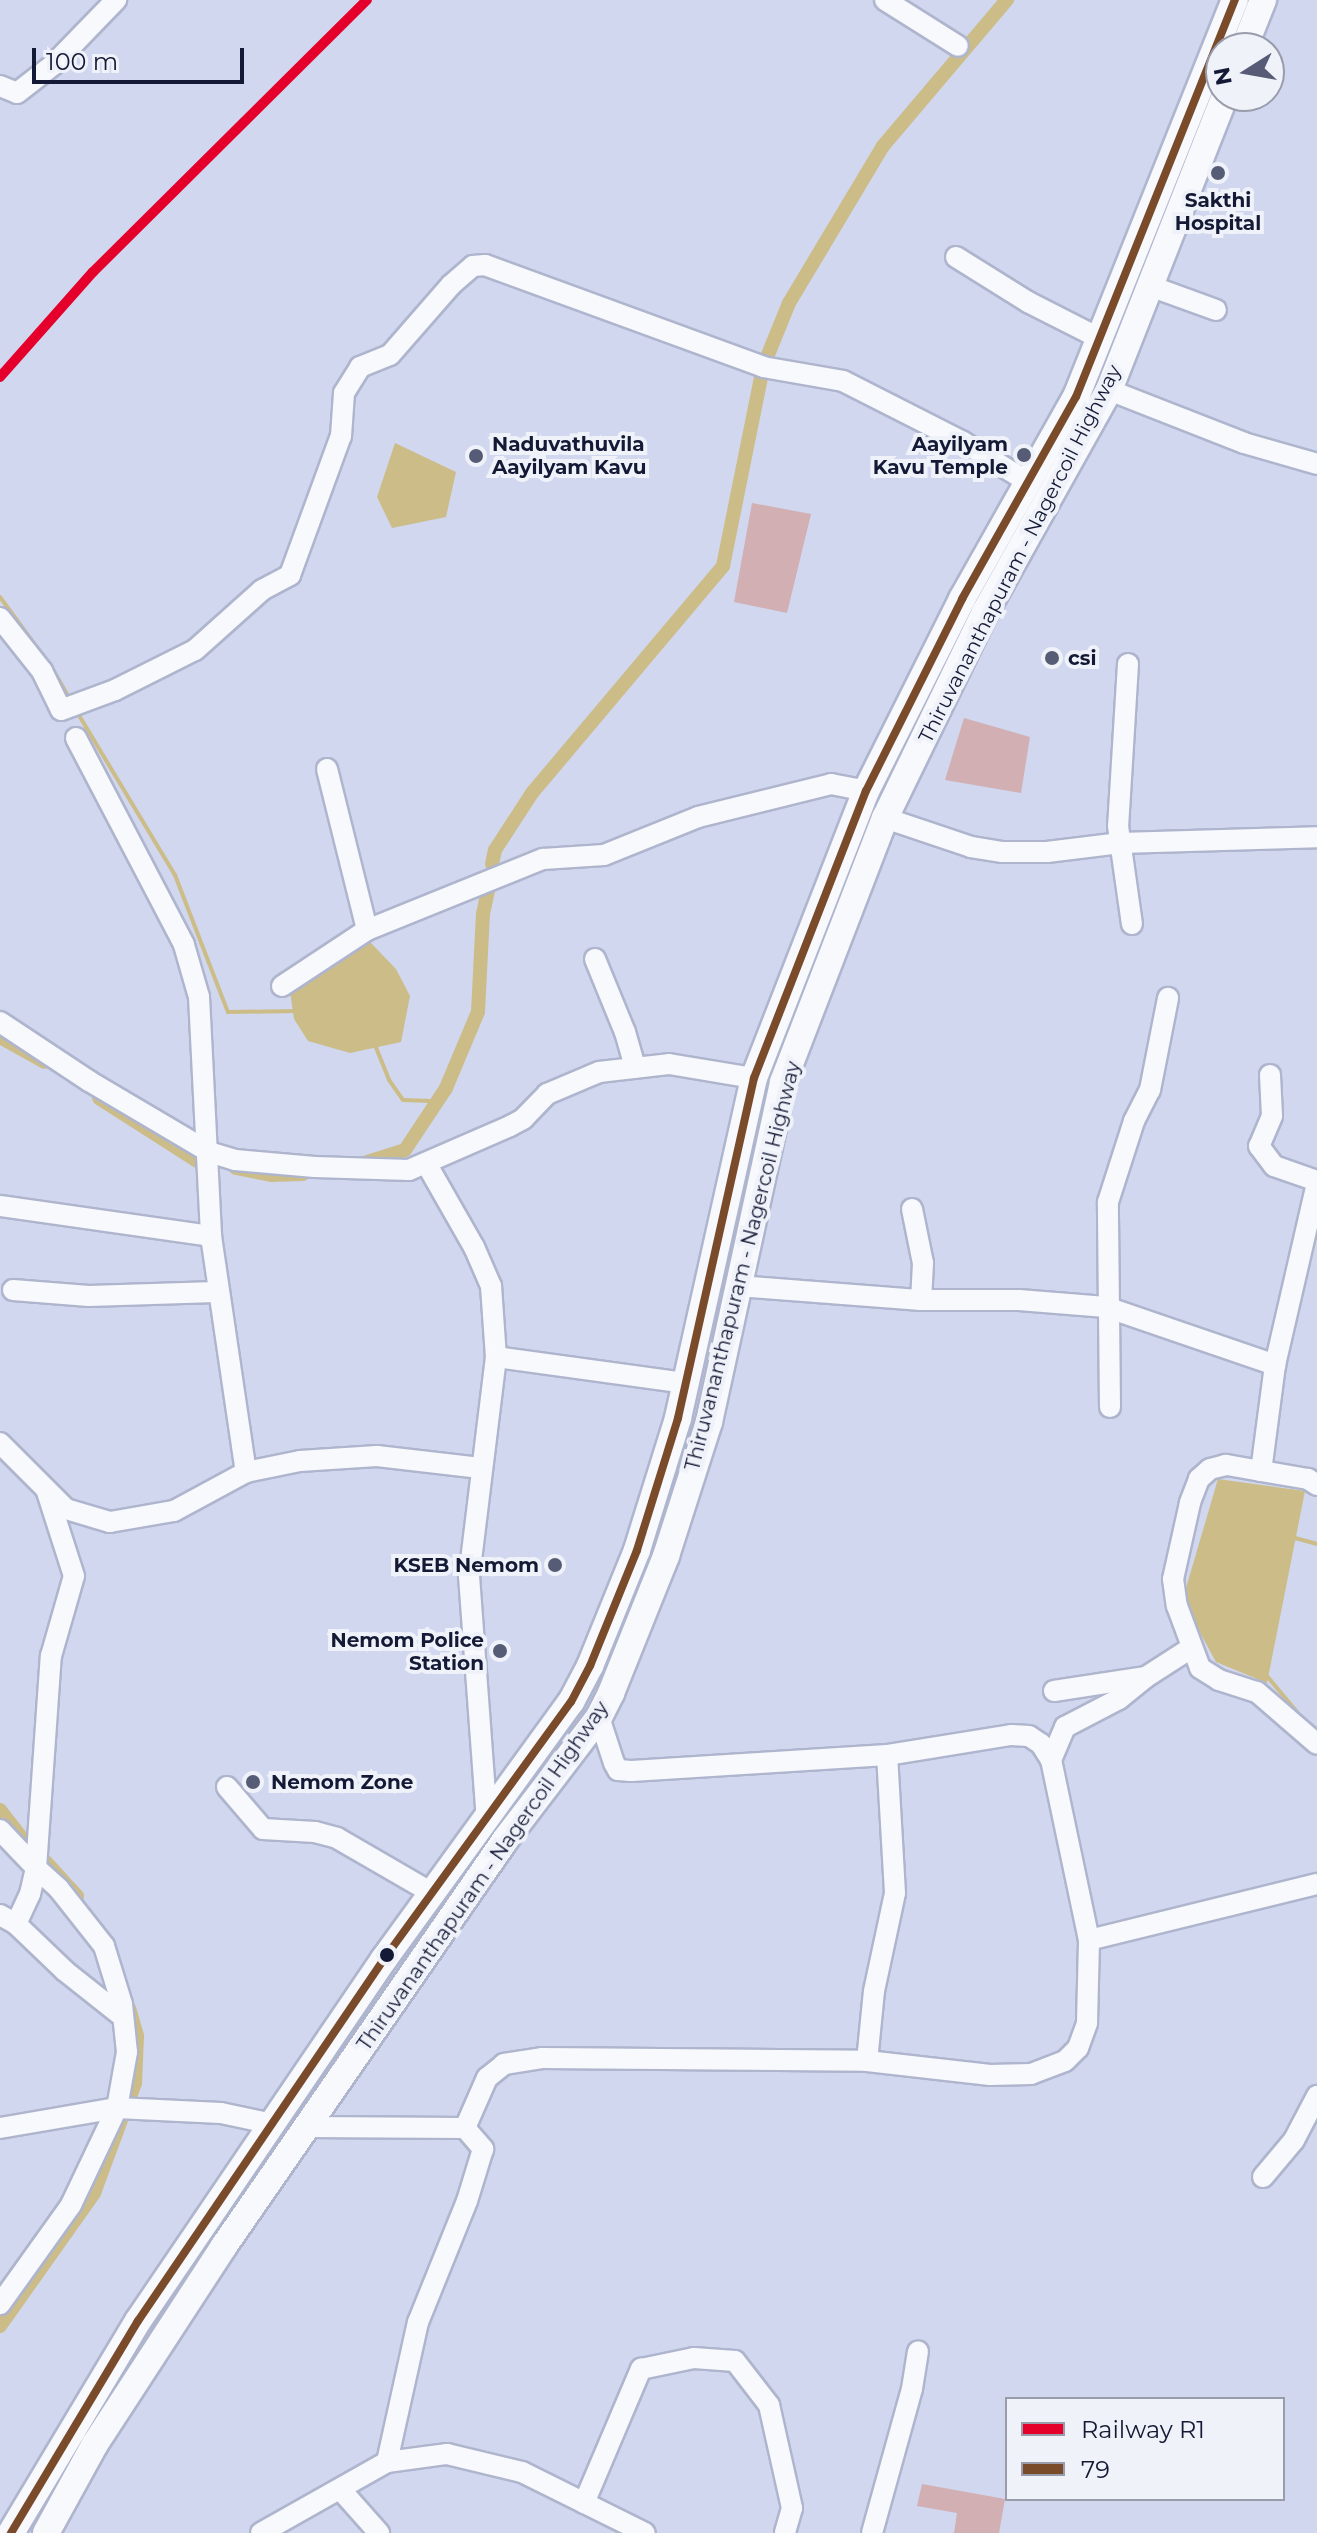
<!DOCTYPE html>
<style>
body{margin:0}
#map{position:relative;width:1317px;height:2533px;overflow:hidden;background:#d0d7ef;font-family:Montserrat,sans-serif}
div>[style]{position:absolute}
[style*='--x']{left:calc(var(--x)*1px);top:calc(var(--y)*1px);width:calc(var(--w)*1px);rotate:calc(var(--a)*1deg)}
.green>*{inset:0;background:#d1afb2}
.water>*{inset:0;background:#ccbc87}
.stream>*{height:4px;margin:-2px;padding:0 2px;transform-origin:2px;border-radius:2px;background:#ccbc87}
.canal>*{height:14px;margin:-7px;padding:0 7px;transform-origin:7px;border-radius:7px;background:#ccbc87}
.roads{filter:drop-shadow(2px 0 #aeb5cd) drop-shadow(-2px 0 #aeb5cd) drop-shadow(0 2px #aeb5cd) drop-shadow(0 -2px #aeb5cd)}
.minor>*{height:20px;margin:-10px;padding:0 10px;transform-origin:10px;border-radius:10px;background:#f8f9fd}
.major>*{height:26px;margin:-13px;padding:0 13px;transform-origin:13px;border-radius:13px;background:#f8f9fd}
.bus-1>*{height:8px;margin:-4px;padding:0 4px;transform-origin:4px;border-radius:4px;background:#7a4b2a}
.rail-1>*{height:10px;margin:-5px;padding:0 5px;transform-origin:5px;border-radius:5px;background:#e4002b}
.dots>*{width:22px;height:22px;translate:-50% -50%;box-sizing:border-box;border:4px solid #f0f2fa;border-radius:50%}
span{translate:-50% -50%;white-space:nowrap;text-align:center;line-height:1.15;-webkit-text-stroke:8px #f0f2fa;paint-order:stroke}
.poi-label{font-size:20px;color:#141a35;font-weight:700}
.left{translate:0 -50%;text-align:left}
.right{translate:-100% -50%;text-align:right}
.street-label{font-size:20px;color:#141a35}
.legend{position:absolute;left:1005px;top:2397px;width:280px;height:104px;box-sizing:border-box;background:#f0f2fa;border:2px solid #989cab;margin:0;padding:10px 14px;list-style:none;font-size:24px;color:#141a35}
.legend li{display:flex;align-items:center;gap:16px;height:40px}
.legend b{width:40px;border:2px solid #989cab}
.north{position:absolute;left:1205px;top:32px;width:80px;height:80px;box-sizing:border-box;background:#f0f2fa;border:2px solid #989cab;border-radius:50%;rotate:259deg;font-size:22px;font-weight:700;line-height:32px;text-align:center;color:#141a35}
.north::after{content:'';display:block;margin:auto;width:28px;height:36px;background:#565c76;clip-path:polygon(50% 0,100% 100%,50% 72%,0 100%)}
.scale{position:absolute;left:32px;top:48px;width:212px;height:36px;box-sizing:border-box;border:4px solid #141a35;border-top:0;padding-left:10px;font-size:24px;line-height:28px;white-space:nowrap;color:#141a35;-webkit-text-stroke:6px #f0f2fa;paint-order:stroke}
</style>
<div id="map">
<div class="green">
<div style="clip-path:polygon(752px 503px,811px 514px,787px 613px,734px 602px)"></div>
<div style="clip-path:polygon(964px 718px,1030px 737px,1021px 793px,945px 780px)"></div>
<div style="clip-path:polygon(922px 2484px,1005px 2499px,999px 2533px,954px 2533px,957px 2513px,917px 2506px)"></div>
</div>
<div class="water">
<div style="clip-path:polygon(395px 443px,456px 472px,446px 517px,392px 528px,377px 497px)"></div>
<div style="clip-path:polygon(369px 941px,396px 969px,410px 996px,401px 1042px,350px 1053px,308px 1041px,294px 1019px,290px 991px)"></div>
<div style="clip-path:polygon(1218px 1479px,1305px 1491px,1267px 1683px,1216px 1662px,1190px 1614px,1186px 1588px)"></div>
</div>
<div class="stream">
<div style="--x:0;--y:597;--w:88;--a:53.8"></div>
<div style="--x:52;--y:668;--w:30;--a:60"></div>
<div style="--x:80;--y:717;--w:184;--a:59"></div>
<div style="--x:175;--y:875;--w:147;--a:68.9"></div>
<div style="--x:228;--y:1012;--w:70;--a:-0.8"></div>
<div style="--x:375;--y:1045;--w:38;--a:68"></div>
<div style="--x:389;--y:1080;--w:24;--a:55"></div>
<div style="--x:403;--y:1100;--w:34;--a:2"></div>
<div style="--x:1295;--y:1538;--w:23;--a:15"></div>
<div style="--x:1267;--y:1676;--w:55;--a:50.2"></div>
</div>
<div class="canal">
<div style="--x:492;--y:864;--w:14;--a:-78"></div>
<div style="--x:495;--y:850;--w:68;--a:-57"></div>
<div style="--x:532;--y:793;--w:297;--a:-49.9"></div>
<div style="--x:723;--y:566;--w:203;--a:-78.6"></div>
<div style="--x:763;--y:367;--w:69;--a:-67.9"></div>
<div style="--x:789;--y:303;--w:183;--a:-59.1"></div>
<div style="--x:883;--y:146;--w:192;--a:-49.7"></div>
<div style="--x:0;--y:1037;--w:51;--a:29.1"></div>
<div style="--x:99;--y:1098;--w:117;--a:32.7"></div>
<div style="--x:358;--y:1165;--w:49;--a:-17.7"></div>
<div style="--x:405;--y:1150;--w:74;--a:-56.5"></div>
<div style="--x:446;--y:1088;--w:82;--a:-67.2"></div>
<div style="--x:478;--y:1012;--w:98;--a:-87.1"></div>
<div style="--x:483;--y:914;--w:25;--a:-78"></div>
<div style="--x:236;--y:1168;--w:36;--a:11"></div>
<div style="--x:271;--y:1175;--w:32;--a:-2"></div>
<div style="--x:0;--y:1810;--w:39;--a:52"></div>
<div style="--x:44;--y:1860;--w:49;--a:47.5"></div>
<div style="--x:129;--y:2008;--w:29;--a:74"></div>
<div style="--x:137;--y:2036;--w:47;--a:92.4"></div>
<div style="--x:135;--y:2083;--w:15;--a:110"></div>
<div style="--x:0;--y:2326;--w:163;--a:-54.7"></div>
<div style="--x:94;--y:2193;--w:78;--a:-69.7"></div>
</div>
<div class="roads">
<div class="minor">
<div style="--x:885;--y:0;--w:86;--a:32.2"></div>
<div style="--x:0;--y:86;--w:18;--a:22"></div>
<div style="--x:17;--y:93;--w:46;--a:-37.9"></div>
<div style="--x:53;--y:65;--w:91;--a:-45.9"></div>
<div style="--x:956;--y:257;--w:85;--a:32"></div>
<div style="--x:1028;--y:302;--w:82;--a:26.9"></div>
<div style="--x:1150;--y:286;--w:70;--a:20"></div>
<div style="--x:1109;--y:390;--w:145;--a:21.4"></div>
<div style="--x:1244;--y:443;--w:76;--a:16"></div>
<div style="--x:0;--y:618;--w:68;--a:51.6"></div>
<div style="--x:42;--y:671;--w:43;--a:64"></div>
<div style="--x:61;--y:710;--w:58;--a:-20.3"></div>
<div style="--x:115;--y:690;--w:89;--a:-26.6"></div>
<div style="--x:195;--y:650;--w:90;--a:-41.8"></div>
<div style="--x:262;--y:590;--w:32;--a:-28"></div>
<div style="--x:290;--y:575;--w:148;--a:-69.9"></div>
<div style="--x:341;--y:436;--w:43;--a:-86"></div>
<div style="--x:344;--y:393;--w:31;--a:-58"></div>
<div style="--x:360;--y:367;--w:32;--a:-22"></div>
<div style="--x:390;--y:355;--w:93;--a:-48.9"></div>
<div style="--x:451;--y:285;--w:29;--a:-41"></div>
<div style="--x:473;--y:266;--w:12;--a:-5"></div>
<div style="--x:485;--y:265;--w:296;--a:20.1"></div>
<div style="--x:763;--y:367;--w:81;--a:9.9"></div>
<div style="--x:843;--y:381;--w:135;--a:26.9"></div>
<div style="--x:963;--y:442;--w:76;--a:31.6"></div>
<div style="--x:1128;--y:664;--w:162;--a:93.5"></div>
<div style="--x:1118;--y:826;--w:99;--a:81.9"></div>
<div style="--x:76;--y:738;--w:233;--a:62.4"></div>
<div style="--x:184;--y:945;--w:54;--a:73.9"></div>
<div style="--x:199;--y:997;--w:239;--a:87.1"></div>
<div style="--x:211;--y:1236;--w:239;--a:81.6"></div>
<div style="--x:327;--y:769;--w:166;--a:76"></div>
<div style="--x:885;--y:818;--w:91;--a:18.6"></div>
<div style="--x:971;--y:847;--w:32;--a:9"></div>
<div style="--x:1003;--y:852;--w:44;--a:0"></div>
<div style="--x:1047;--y:852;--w:74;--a:-7"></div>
<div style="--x:1120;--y:843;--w:197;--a:-1.7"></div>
<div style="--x:595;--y:959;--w:79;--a:67.7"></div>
<div style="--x:625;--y:1032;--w:37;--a:74"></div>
<div style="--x:282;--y:986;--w:102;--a:-33.4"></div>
<div style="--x:367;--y:930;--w:190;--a:-22"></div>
<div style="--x:543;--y:859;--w:61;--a:-3.8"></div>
<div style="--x:604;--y:855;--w:101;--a:-22"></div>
<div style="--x:698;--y:817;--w:137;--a:-13.9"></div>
<div style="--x:831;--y:784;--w:36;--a:11"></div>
<div style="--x:0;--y:1022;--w:107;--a:33.5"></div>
<div style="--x:89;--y:1081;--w:139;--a:30.6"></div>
<div style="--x:209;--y:1152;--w:27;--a:17"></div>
<div style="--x:235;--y:1160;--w:80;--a:5"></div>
<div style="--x:315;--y:1167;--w:94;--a:1.8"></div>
<div style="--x:409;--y:1170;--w:110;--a:-23.5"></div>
<div style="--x:510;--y:1126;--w:15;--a:-28"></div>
<div style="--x:523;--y:1119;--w:35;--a:-46"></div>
<div style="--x:547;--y:1094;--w:56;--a:-22.9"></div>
<div style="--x:599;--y:1072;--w:70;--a:-6.5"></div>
<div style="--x:669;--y:1064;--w:86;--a:9.4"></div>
<div style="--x:1270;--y:1075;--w:41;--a:87.2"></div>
<div style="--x:1272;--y:1116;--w:33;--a:113"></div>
<div style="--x:1259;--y:1146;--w:25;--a:53"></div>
<div style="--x:1274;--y:1166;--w:46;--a:19.2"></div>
<div style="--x:426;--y:1163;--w:97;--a:60.3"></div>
<div style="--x:474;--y:1247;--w:43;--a:66.4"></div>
<div style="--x:491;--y:1286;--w:71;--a:86"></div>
<div style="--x:496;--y:1357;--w:221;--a:97"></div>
<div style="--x:469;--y:1576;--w:245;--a:85.8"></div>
<div style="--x:0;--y:1206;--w:213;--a:8.1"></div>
<div style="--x:912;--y:1209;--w:55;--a:78.5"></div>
<div style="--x:923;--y:1263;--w:37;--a:93"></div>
<div style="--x:738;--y:1286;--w:184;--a:4.4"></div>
<div style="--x:921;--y:1300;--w:98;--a:0"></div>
<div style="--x:1019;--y:1300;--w:87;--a:4.6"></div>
<div style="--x:1106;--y:1307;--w:179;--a:18.9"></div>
<div style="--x:1275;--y:1365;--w:107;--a:97.5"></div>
<div style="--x:13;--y:1290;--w:76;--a:4.5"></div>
<div style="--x:89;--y:1296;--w:127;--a:-1.8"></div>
<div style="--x:496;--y:1357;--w:193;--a:7.8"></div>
<div style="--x:1275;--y:1365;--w:187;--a:-77"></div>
<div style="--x:1110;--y:1407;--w:205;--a:-90.6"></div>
<div style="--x:1108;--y:1202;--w:85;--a:-72.2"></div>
<div style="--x:1134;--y:1121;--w:35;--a:-63"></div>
<div style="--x:1150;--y:1090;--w:94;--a:-78.9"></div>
<div style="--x:0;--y:1443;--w:93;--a:45"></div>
<div style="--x:66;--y:1509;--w:46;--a:16.5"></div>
<div style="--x:110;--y:1522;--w:65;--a:-9.8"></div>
<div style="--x:174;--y:1511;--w:82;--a:-28.4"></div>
<div style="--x:246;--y:1472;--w:55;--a:-11.5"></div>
<div style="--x:300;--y:1461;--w:77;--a:-3.7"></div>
<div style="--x:377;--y:1456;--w:104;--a:6.6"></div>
<div style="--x:1317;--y:1485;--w:11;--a:-146"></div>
<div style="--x:1308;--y:1479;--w:48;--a:-170.3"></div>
<div style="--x:1261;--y:1471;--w:36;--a:-170"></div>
<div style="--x:1226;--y:1465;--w:16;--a:166"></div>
<div style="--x:1210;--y:1469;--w:15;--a:138"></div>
<div style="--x:1199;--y:1479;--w:26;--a:111"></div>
<div style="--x:1190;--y:1503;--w:78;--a:102.6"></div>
<div style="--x:1173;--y:1579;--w:27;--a:82"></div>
<div style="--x:1177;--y:1606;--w:66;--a:69.6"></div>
<div style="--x:1200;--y:1668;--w:22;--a:32"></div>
<div style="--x:1219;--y:1680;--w:40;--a:18"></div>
<div style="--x:1257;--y:1692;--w:79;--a:40.9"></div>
<div style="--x:1054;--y:1691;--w:93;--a:-8.7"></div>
<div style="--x:1146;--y:1677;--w:54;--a:-32.8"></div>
<div style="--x:1051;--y:1760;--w:36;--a:-67"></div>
<div style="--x:1065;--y:1727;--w:61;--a:-27.4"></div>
<div style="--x:1119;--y:1699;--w:35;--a:-39"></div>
<div style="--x:227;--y:1787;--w:55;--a:49.4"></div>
<div style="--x:263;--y:1829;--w:52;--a:3.3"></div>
<div style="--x:315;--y:1832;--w:23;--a:15"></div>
<div style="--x:337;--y:1838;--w:110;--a:30.1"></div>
<div style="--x:0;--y:1830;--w:52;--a:46.5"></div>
<div style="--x:36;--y:1868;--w:213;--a:-86"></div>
<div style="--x:51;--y:1656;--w:83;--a:-74"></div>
<div style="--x:74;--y:1576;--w:88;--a:-107.8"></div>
<div style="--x:0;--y:1915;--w:18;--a:29"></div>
<div style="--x:16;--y:1924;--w:33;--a:-65"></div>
<div style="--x:30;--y:1894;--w:27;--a:-77"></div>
<div style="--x:36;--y:1868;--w:31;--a:42"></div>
<div style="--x:59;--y:1889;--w:73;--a:51.7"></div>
<div style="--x:104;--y:1946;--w:61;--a:72.8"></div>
<div style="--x:122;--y:2004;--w:48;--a:84.1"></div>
<div style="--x:127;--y:2052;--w:57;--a:100.1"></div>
<div style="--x:117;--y:2108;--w:107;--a:115.4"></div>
<div style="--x:71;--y:2205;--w:122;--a:125.6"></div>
<div style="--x:16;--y:1924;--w:68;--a:43.8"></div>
<div style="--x:65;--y:1971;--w:74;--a:38.4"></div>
<div style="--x:1089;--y:1940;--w:235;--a:-13.8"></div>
<div style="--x:867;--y:2061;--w:70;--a:-84.3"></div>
<div style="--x:874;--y:1991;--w:100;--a:-77.9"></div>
<div style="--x:895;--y:1893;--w:138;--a:-93.3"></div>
<div style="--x:306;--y:2127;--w:159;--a:0.4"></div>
<div style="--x:465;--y:2128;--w:28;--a:49"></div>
<div style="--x:483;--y:2149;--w:54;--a:107.1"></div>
<div style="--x:467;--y:2201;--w:131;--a:112"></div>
<div style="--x:418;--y:2322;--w:143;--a:102.5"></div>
<div style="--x:0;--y:2128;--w:119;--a:-9.7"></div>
<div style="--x:117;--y:2108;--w:104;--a:2.8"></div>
<div style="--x:221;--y:2113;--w:53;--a:11.9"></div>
<div style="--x:465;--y:2128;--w:55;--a:-66.3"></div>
<div style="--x:487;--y:2078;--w:22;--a:-39"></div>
<div style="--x:504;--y:2064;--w:38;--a:-9"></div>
<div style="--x:542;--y:2058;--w:325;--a:0.5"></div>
<div style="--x:867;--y:2061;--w:124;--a:6.5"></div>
<div style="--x:990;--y:2075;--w:41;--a:-1.4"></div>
<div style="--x:1031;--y:2074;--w:36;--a:-21"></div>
<div style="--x:1065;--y:2061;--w:18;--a:-45"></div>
<div style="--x:1078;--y:2048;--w:27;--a:-70"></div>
<div style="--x:1087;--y:2023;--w:83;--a:-88.6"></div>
<div style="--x:1089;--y:1940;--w:184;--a:-101.9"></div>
<div style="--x:1051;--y:1760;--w:19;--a:-122"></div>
<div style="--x:1041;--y:1744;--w:14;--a:-146"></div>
<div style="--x:1029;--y:1736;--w:18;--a:-177"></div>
<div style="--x:1011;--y:1735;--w:126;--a:170.8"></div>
<div style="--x:887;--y:1755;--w:256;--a:176.4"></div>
<div style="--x:631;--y:1771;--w:13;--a:-176"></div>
<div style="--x:618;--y:1770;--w:8;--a:-120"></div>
<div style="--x:614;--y:1763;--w:48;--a:-108.1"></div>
<div style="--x:1263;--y:2177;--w:48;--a:-50"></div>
<div style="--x:1294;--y:2140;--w:50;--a:-62.4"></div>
<div style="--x:340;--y:2489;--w:59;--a:48.4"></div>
<div style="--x:584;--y:2503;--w:146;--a:-67"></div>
<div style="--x:641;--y:2369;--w:54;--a:-11.7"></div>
<div style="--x:694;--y:2358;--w:41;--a:4.2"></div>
<div style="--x:735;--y:2361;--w:56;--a:52.3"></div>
<div style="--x:769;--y:2405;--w:106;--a:77.4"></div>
<div style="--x:792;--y:2508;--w:26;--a:106"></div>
<div style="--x:261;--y:2533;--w:145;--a:-29.4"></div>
<div style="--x:387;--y:2462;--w:61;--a:-7.6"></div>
<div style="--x:447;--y:2454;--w:77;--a:13.5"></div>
<div style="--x:522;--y:2472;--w:137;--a:26.4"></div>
<div style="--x:872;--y:2533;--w:149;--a:-74.5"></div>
<div style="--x:912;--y:2389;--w:38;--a:-81"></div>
</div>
<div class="major">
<div style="--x:1244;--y:48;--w:52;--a:-68.4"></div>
<div style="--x:11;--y:2533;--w:247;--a:-59.1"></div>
<div style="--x:138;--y:2321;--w:438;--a:-55.8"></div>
<div style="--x:384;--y:1959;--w:318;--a:-54"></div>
<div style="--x:571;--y:1702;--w:41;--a:-62.2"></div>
<div style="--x:590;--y:1666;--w:125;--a:-67.9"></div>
<div style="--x:637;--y:1550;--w:138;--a:-72.7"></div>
<div style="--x:678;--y:1418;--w:348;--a:-77.4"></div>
<div style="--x:754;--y:1078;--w:308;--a:-68.7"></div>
<div style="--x:866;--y:791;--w:215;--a:-63.4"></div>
<div style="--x:962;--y:599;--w:232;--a:-60.6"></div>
<div style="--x:1076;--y:397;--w:428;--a:-68.2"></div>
<div style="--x:46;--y:2533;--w:102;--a:-61.2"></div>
<div style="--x:95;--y:2444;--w:236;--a:-56.9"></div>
<div style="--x:224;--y:2246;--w:494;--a:-55.3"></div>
<div style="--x:505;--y:1840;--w:155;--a:-52.6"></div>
<div style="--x:599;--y:1717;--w:27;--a:-63"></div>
<div style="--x:611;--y:1693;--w:148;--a:-68.1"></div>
<div style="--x:666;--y:1556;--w:141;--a:-72.2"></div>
<div style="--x:709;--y:1422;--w:348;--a:-77.7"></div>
<div style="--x:783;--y:1082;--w:283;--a:-68.9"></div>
<div style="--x:885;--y:818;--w:229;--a:-64.1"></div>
<div style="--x:985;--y:612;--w:254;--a:-60.8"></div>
<div style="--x:1109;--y:390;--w:316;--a:-68.5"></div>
</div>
</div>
<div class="bus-1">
<div style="--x:11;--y:2533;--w:247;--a:-59.1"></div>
<div style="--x:138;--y:2321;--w:438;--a:-55.8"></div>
<div style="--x:384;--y:1959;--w:318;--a:-54"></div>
<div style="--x:571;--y:1702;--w:41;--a:-62.2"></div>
<div style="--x:590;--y:1666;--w:125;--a:-67.9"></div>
<div style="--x:637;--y:1550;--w:138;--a:-72.7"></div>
<div style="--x:678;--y:1418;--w:348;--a:-77.4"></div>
<div style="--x:754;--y:1078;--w:308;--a:-68.7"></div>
<div style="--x:866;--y:791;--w:215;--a:-63.4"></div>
<div style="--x:962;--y:599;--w:232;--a:-60.6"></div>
<div style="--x:1076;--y:397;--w:428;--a:-68.2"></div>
</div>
<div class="rail-1">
<div style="--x:0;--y:377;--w:140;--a:-48.5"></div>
<div style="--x:93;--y:272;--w:386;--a:-44.8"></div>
</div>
<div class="dots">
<div style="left:1218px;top:173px;background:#565c76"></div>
<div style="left:1024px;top:455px;background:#565c76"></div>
<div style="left:476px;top:456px;background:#565c76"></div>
<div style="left:1052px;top:658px;background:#565c76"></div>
<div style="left:555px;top:1565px;background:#565c76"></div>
<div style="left:500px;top:1651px;background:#565c76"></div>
<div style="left:253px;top:1782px;background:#565c76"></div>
<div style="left:387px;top:1955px;background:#141a35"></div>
</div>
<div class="poi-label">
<span style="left:1218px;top:212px">Sakthi<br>Hospital</span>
<span class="left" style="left:492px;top:456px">Naduvathuvila<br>Aayilyam Kavu</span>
<span class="right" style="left:1008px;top:456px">Aayilyam<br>Kavu Temple</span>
<span class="left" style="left:1068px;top:658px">csi</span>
<span class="right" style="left:539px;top:1565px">KSEB Nemom</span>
<span class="right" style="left:484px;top:1652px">Nemom Police<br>Station</span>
<span class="left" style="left:271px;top:1782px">Nemom Zone</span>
</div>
<div class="street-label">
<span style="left:1020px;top:554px;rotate:-63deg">Thiruvananthapuram - Nagercoil Highway</span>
<span style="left:743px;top:1266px;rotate:-76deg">Thiruvananthapuram - Nagercoil Highway</span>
<span style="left:483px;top:1876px;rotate:-55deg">Thiruvananthapuram - Nagercoil Highway</span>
</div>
<ul class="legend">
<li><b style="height:10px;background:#e4002b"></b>Railway R1</li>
<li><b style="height:10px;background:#7a4b2a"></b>79</li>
</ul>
<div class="north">N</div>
<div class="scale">100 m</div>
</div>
